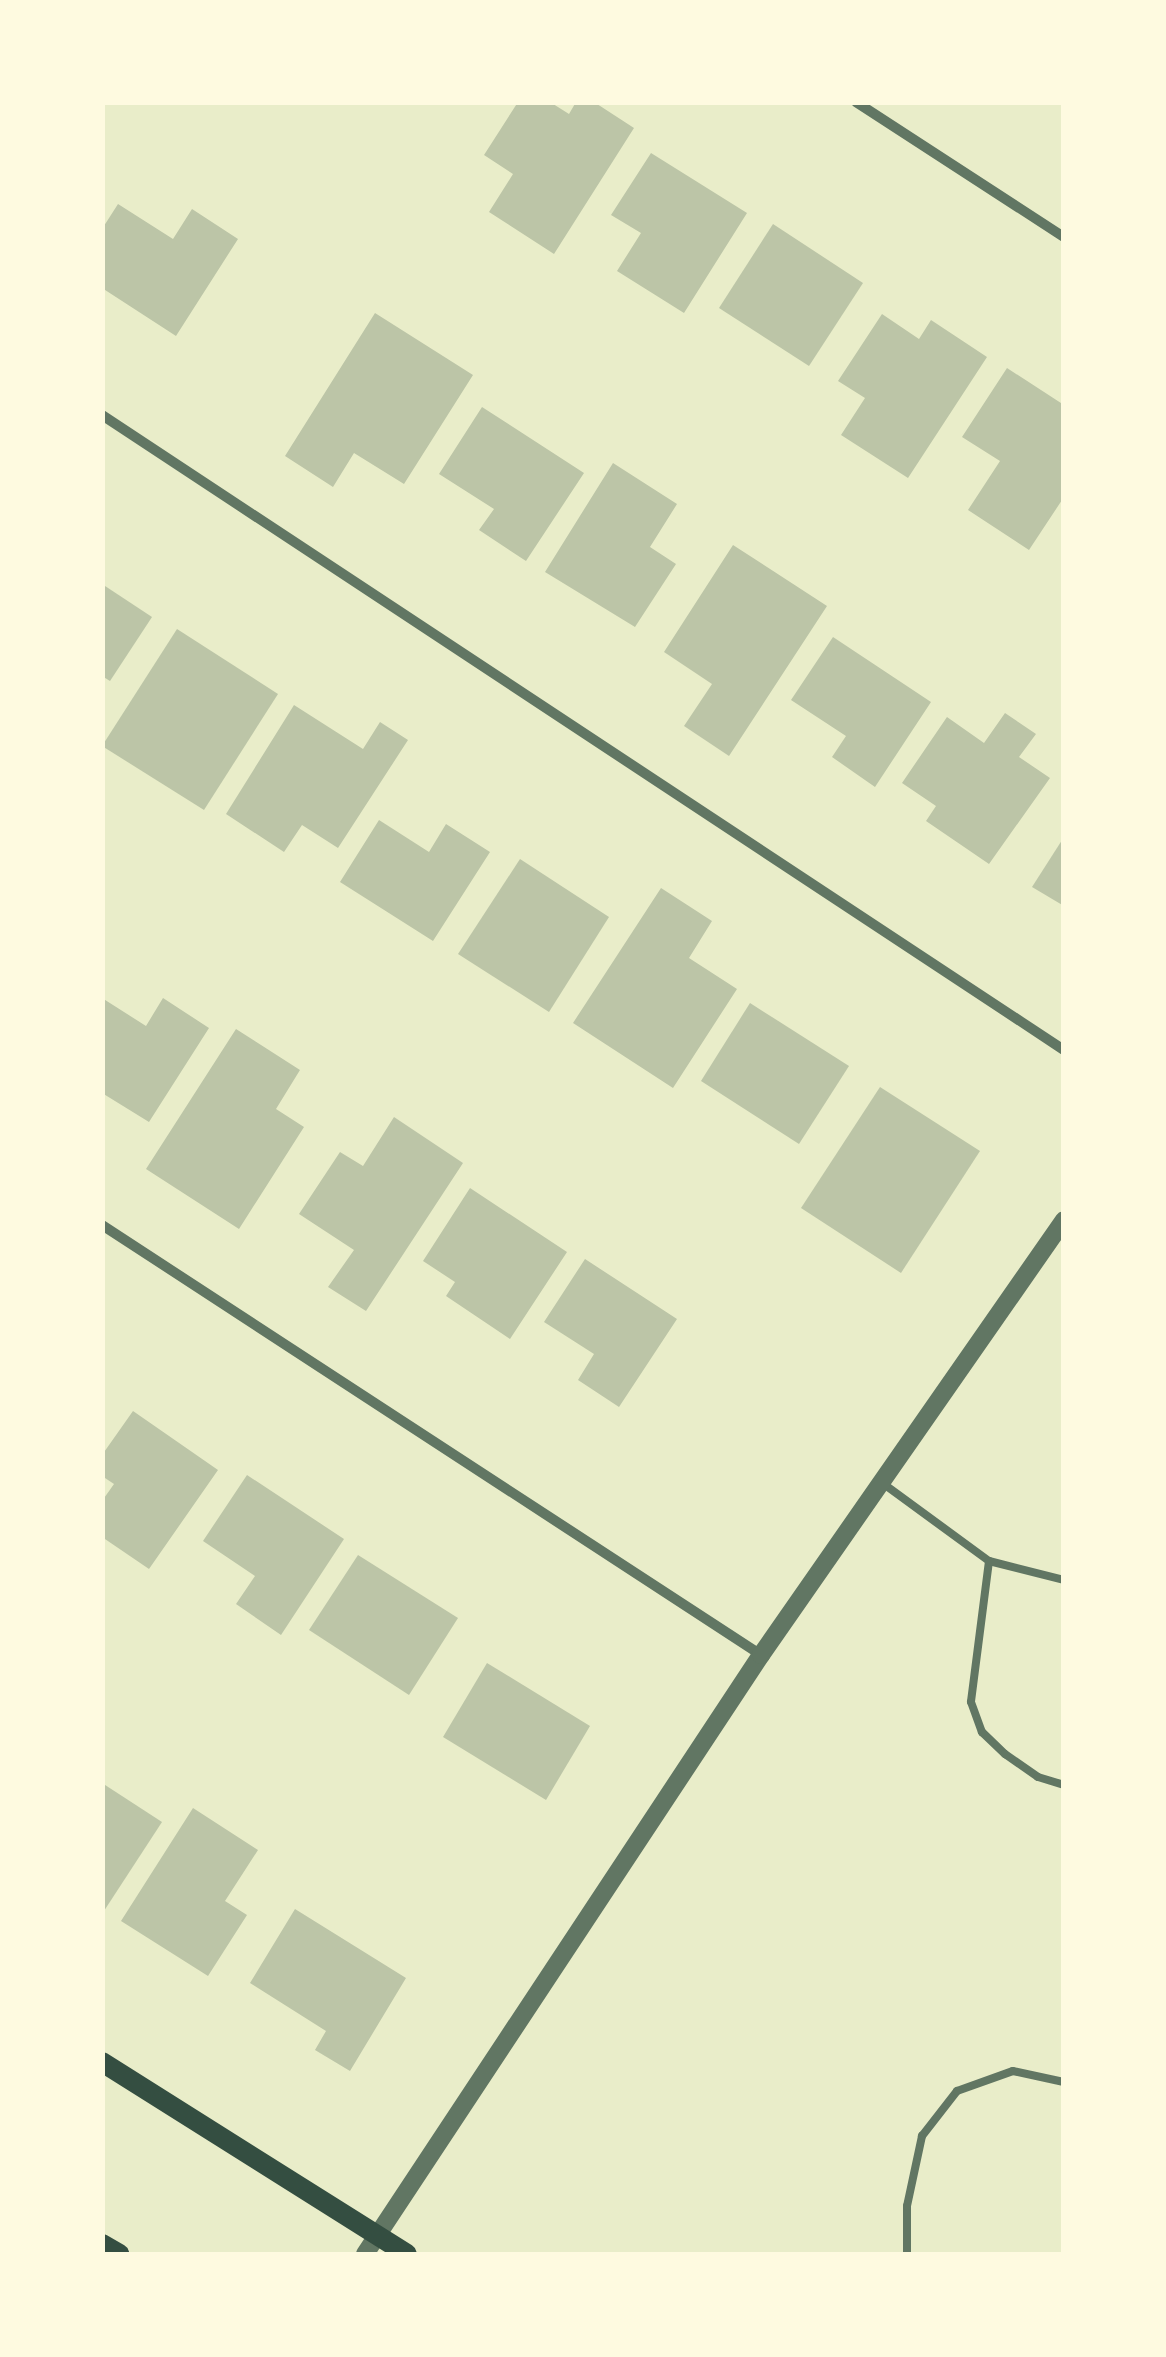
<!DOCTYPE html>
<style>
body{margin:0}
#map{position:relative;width:1166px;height:2357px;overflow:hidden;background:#e9edc9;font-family:Jost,sans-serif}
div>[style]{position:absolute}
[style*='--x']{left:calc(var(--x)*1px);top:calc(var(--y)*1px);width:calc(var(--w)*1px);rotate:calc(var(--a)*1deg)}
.building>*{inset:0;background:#bcc5a7}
.service>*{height:8px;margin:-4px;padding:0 4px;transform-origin:4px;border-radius:4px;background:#617663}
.minor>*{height:10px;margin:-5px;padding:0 5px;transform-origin:5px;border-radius:5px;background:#617663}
.tertiary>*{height:18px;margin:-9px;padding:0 9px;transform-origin:9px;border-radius:9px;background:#617663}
.secondary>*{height:20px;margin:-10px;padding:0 10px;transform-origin:10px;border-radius:10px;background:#344e41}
span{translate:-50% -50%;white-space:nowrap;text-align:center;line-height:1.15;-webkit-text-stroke:10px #fefae0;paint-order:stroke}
.frame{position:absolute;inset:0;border:105px solid #fefae0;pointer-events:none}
</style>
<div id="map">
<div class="building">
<div style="clip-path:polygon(518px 102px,550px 102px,569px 114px,576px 102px,594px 102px,634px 128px,554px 254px,489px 212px,513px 174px,484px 155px)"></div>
<div style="clip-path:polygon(651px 153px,747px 213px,684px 313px,617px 271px,641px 233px,611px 215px)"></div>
<div style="clip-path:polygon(118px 204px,173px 239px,192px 209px,238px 239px,176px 336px,102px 288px,102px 229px)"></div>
<div style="clip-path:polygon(773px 224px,863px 283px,809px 366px,719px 308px)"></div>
<div style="clip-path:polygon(375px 313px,473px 375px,404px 484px,354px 453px,333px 487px,285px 456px)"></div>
<div style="clip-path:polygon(882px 314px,919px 339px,931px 320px,987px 357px,908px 478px,841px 435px,865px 398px,838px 381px)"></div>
<div style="clip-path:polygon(1007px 368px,1064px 405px,1064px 497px,1029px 550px,968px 510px,1000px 461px,962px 437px)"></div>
<div style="clip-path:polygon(482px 407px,584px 473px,526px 561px,479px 530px,494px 509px,439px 474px)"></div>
<div style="clip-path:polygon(613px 463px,677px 504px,650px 547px,676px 564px,635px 627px,545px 572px)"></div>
<div style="clip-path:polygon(733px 545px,827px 606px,729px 756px,684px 726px,712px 684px,664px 652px)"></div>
<div style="clip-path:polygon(102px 584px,152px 617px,110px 681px,102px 676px)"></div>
<div style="clip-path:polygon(177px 629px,278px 694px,204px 810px,102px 746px)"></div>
<div style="clip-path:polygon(833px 637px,931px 702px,875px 787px,832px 757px,846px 736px,791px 700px)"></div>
<div style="clip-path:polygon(294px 705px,363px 749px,380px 722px,408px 740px,338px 848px,302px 825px,284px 852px,226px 814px)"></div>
<div style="clip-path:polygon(1005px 713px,1036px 734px,1019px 757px,1050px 778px,989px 864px,926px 821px,936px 806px,902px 783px,947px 717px,984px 743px)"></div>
<div style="clip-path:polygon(379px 820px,429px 852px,446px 824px,490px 852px,433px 941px,340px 882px)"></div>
<div style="clip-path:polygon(1064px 837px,1064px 906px,1032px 887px)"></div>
<div style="clip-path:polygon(520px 859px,609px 917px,549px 1012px,458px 954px)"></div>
<div style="clip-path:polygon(661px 888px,712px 921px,689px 958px,737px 989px,673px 1088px,573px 1023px)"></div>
<div style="clip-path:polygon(102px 998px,146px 1026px,163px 998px,209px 1028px,149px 1122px,102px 1093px)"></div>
<div style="clip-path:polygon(750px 1003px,849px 1066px,799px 1144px,701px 1081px)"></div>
<div style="clip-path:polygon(236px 1029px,300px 1070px,276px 1109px,304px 1127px,239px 1229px,146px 1169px)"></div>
<div style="clip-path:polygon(880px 1087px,980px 1151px,901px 1273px,801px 1208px)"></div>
<div style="clip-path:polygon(394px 1117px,463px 1163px,366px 1311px,328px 1287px,354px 1250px,299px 1214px,340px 1152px,363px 1166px)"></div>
<div style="clip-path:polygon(470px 1188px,567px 1252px,510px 1339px,446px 1296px,455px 1282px,423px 1261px)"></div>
<div style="clip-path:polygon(585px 1259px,677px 1319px,619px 1407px,578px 1380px,594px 1354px,544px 1322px)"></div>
<div style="clip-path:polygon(133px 1411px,218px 1470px,149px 1569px,102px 1537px,102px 1501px,114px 1484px,102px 1476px,102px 1455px)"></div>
<div style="clip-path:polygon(247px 1475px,344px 1539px,281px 1635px,236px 1604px,255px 1576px,203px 1541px)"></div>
<div style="clip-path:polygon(358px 1555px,458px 1618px,409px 1695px,309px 1630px)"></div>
<div style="clip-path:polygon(487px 1663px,590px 1726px,546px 1800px,443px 1737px)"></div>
<div style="clip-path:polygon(102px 1783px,162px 1822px,102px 1914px)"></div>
<div style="clip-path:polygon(193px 1808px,258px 1850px,225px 1901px,247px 1915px,208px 1976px,121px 1921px)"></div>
<div style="clip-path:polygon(295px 1909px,406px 1978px,350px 2071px,315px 2050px,326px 2031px,250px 1983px)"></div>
</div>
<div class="service">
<div style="--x:881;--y:1482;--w:134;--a:36.2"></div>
<div style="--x:989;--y:1561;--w:142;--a:97.3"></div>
<div style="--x:971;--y:1702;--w:32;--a:70"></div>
<div style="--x:982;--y:1732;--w:32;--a:44"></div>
<div style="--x:1005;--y:1754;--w:40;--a:34.9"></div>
<div style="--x:1038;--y:1777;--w:27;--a:17"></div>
<div style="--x:989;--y:1561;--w:77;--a:14.2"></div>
<div style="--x:907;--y:2254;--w:48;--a:-90"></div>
<div style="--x:907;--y:2206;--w:72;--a:-77.9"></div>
<div style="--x:922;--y:2136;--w:57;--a:-52.1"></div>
<div style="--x:957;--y:2091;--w:59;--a:-19.7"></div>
<div style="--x:1013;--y:2071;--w:52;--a:12.2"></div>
</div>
<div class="minor">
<div style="--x:856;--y:102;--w:248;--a:33"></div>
<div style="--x:102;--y:415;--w:1153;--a:33.43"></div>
<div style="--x:102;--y:1225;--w:787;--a:33.12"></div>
</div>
<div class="tertiary">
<div style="--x:365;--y:2254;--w:718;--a:-56.53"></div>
<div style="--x:761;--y:1655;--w:530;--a:-55.14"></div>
</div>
<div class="secondary">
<div style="--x:102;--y:2062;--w:360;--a:32.2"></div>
<div style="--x:102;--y:2244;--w:20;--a:30"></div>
</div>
<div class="frame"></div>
</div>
